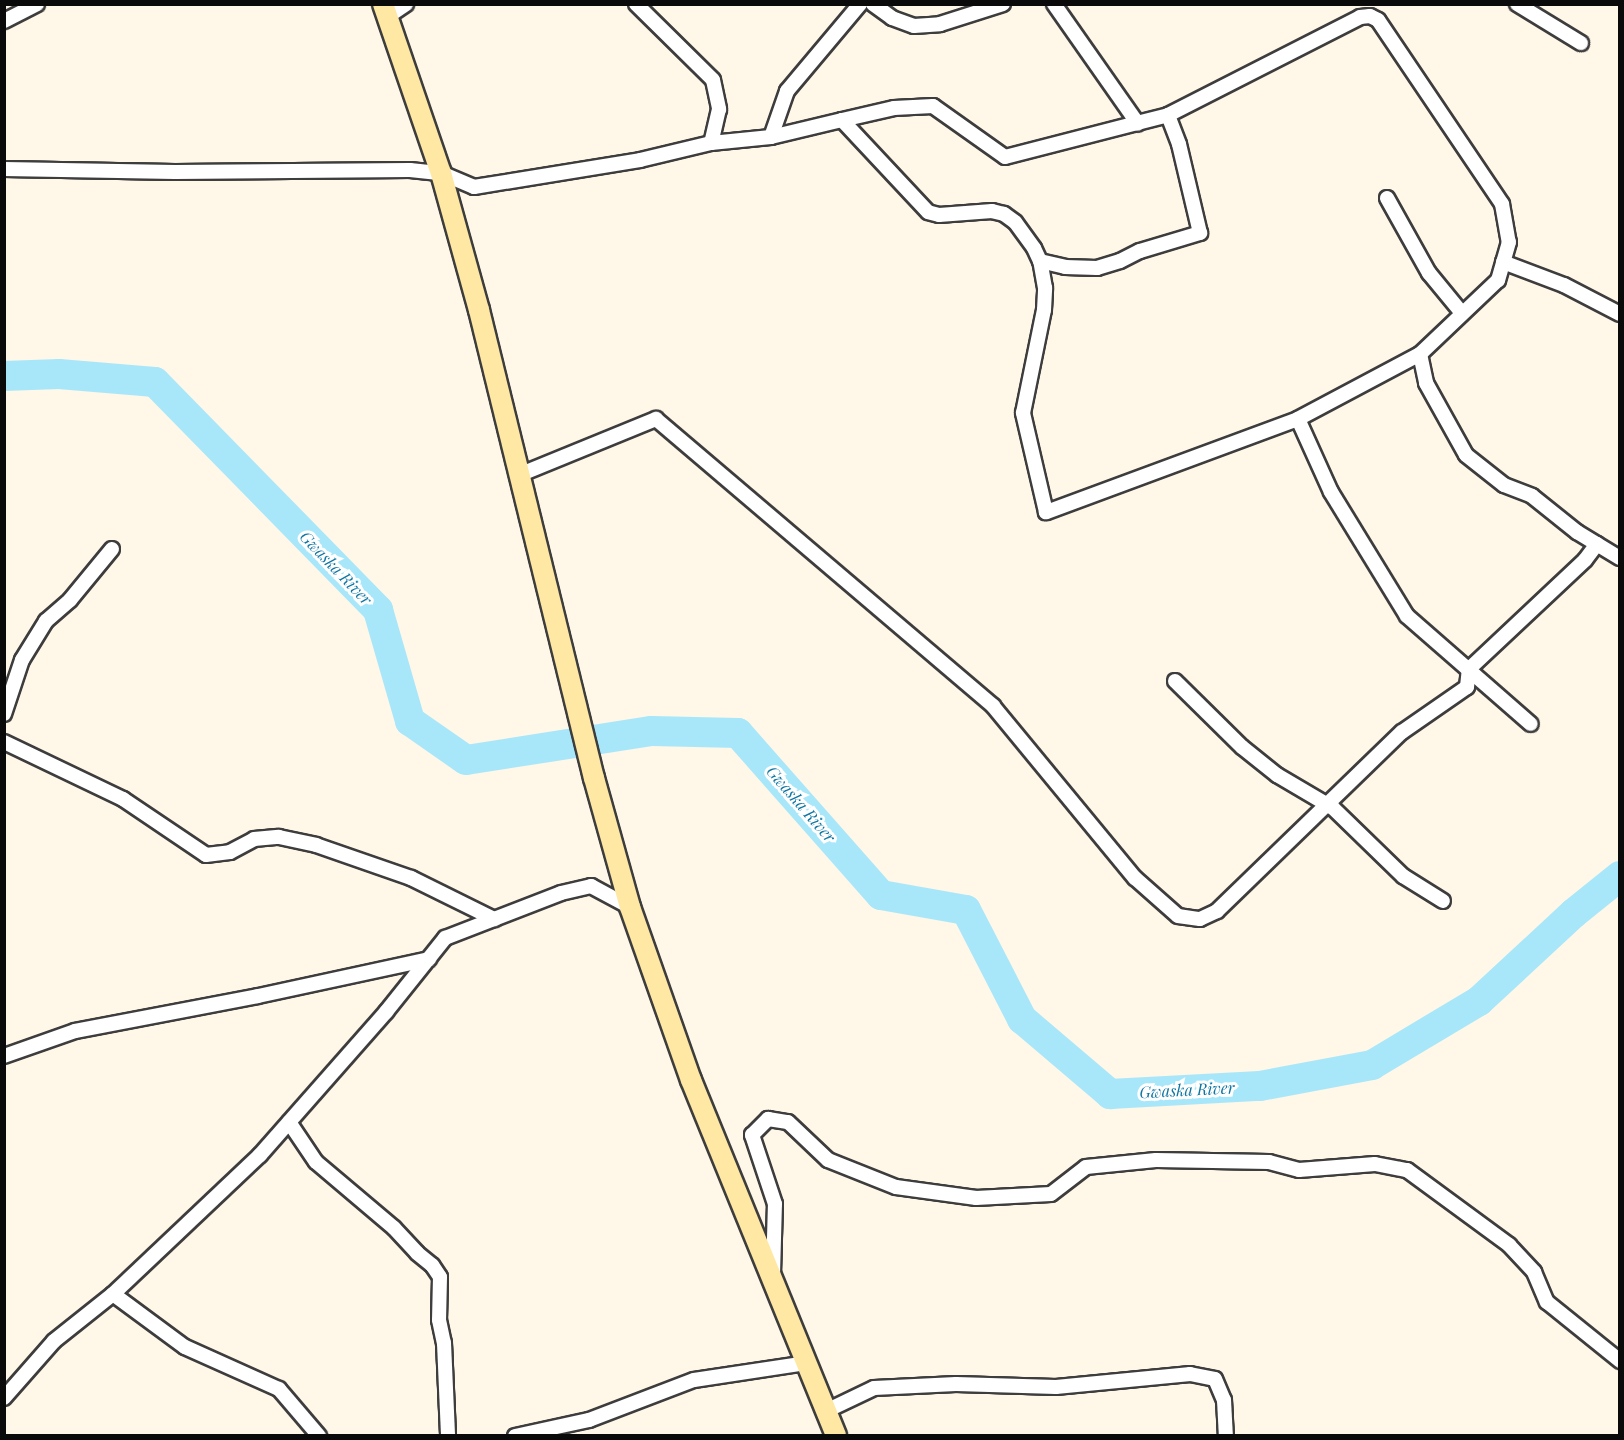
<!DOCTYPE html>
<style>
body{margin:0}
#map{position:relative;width:1624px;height:1440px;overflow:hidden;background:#fff7e8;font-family:"Playfair Display",serif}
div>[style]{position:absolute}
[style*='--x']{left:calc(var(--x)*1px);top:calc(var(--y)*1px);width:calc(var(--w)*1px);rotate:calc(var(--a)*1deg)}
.river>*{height:30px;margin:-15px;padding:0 15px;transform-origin:15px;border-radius:15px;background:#a8e7fa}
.roads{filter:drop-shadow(2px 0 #3d3d3d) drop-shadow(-2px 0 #3d3d3d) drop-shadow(0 2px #3d3d3d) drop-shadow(0 -2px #3d3d3d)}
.street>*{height:14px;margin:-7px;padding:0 7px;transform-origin:7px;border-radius:7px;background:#fff}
.secondary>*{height:20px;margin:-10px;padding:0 10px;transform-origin:10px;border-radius:10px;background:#ffe8a3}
span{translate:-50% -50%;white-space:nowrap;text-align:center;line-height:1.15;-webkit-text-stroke:6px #fff;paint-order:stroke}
.water-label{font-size:16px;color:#0d76a3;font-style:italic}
.frame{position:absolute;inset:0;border:6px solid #0a0a0a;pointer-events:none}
</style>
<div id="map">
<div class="river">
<div style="--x:4;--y:376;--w:55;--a:-2.1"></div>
<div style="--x:59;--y:374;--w:96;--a:4.8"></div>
<div style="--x:155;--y:382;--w:319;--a:45.6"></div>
<div style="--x:378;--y:610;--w:116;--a:73.9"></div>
<div style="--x:410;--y:721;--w:68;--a:34.9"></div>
<div style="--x:466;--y:760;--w:188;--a:-8.9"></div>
<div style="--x:652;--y:731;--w:86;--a:1.3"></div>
<div style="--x:738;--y:733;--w:216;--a:48.6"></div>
<div style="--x:881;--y:895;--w:86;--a:10"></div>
<div style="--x:966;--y:910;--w:123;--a:62.8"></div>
<div style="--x:1022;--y:1019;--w:116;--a:40.4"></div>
<div style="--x:1110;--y:1094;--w:150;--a:-3.1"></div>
<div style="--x:1260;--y:1086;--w:114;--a:-10.6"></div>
<div style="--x:1372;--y:1065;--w:125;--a:-30.9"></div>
<div style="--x:1479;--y:1001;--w:129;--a:-42.8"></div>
<div style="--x:1574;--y:913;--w:59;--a:-38.8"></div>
</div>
<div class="roads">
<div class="street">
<div style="--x:636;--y:4;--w:108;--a:44.6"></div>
<div style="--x:713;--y:80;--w:30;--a:78"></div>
<div style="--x:719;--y:109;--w:35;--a:103"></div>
<div style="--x:873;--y:4;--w:24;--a:36"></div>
<div style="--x:892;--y:18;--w:23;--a:20"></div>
<div style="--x:914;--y:26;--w:26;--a:-4"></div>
<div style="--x:940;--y:24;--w:66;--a:-17.6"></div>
<div style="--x:1054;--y:4;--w:146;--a:55"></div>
<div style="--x:1517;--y:4;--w:75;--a:31.4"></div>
<div style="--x:387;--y:17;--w:23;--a:-34"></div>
<div style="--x:4;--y:21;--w:37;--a:-27"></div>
<div style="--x:771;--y:137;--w:49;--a:-70.8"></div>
<div style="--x:787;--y:91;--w:114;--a:-50"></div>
<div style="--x:4;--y:169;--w:171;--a:1"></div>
<div style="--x:175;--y:172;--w:235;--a:-0.5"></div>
<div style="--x:410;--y:170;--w:31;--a:6"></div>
<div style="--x:441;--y:173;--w:36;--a:23"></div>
<div style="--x:474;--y:187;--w:168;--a:-9.2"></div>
<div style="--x:640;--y:160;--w:73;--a:-13.5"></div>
<div style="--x:711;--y:143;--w:60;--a:-5.7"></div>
<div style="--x:771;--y:137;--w:73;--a:-13.5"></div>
<div style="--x:842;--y:120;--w:53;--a:-13"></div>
<div style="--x:894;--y:108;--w:39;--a:-3"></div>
<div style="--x:933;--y:106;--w:88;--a:35.3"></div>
<div style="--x:1005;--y:157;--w:168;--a:-14.4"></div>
<div style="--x:1168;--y:115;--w:216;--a:-27"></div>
<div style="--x:1360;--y:17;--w:10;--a:-6"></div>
<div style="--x:1370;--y:16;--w:9;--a:27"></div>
<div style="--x:1378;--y:20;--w:222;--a:56"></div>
<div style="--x:1502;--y:204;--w:39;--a:80"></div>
<div style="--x:1509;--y:242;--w:40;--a:106"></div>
<div style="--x:1498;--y:280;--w:108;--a:136.5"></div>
<div style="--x:1420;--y:354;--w:138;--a:152"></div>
<div style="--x:1298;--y:419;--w:269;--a:159.7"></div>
<div style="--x:1046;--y:512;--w:102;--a:-103.1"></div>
<div style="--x:1023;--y:413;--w:105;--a:-78.5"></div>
<div style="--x:1044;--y:310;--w:22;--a:-87"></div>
<div style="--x:1045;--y:288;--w:27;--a:-100"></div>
<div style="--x:1040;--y:261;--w:14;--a:-115"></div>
<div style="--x:1034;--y:248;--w:32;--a:-126"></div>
<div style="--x:1015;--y:222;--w:14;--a:-144"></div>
<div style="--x:1004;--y:214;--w:12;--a:-166"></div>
<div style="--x:992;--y:211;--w:53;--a:175.7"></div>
<div style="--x:939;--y:215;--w:11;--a:-165"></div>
<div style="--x:928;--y:212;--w:126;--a:-133.1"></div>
<div style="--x:1387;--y:198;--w:86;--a:60.8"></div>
<div style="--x:1429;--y:273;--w:50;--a:50.6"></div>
<div style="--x:1040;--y:261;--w:26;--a:13"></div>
<div style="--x:1065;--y:267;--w:32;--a:2"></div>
<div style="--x:1097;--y:268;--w:24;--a:-17"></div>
<div style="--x:1120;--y:261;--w:22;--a:-27"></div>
<div style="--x:1140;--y:251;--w:63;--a:-16.7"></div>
<div style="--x:1200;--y:233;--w:91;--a:-103.3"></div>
<div style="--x:1179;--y:144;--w:31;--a:-111"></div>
<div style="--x:1503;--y:262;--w:65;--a:20.7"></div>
<div style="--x:1564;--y:285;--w:63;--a:27.4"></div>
<div style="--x:1420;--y:354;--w:30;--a:78"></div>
<div style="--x:1426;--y:383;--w:82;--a:60.9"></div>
<div style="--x:1466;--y:455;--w:48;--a:38.3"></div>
<div style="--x:1504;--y:485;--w:30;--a:21"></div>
<div style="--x:1532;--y:496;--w:58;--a:38.7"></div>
<div style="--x:1577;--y:532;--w:50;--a:31.2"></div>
<div style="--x:1298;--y:419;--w:80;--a:65.7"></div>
<div style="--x:1331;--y:492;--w:145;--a:58.5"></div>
<div style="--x:1407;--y:616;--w:164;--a:41.1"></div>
<div style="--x:521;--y:474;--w:146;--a:-22.2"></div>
<div style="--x:656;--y:419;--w:443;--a:40.4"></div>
<div style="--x:993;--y:706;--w:223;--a:50.5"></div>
<div style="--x:1135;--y:878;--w:57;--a:41.5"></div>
<div style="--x:1178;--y:916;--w:22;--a:8"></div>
<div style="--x:1200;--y:919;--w:19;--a:-25"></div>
<div style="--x:1217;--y:911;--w:257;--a:-44.1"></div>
<div style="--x:1402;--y:732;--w:79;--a:-34.7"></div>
<div style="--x:1467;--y:687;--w:18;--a:-84"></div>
<div style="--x:1469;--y:669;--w:159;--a:-43.2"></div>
<div style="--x:1585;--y:560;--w:20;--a:-53"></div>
<div style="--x:1175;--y:681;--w:94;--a:44.6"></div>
<div style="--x:1242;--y:747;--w:45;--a:38.7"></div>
<div style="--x:1277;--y:775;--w:65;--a:30.5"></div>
<div style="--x:1333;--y:808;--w:98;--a:44.2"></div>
<div style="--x:1403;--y:876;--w:47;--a:32"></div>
<div style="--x:4;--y:714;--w:57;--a:-71.6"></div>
<div style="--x:22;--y:660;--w:46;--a:-58.4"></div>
<div style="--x:46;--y:621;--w:32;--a:-41"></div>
<div style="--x:70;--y:600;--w:66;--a:-50.5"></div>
<div style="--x:4;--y:742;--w:132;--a:25.6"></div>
<div style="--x:123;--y:799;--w:100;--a:34"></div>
<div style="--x:206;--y:855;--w:24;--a:-7"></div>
<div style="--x:230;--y:852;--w:27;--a:-28"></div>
<div style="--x:254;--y:839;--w:25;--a:-5"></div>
<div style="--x:279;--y:837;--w:38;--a:12"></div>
<div style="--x:316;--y:845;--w:101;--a:19.2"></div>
<div style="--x:411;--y:878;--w:93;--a:26.3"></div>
<div style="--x:4;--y:1056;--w:75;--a:-19.4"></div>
<div style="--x:75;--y:1031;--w:186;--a:-10.8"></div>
<div style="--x:258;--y:996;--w:175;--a:-12.2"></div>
<div style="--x:289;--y:1122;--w:48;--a:56"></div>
<div style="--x:316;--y:1162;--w:102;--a:40.2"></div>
<div style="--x:394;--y:1228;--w:34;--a:47"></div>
<div style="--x:417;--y:1253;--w:19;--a:39"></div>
<div style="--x:432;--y:1265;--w:14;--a:56"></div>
<div style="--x:440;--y:1277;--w:43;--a:91.3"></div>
<div style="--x:439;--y:1320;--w:24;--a:78"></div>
<div style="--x:444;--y:1343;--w:93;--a:87.5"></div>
<div style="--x:773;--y:1274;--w:70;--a:-88.4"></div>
<div style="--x:775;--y:1204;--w:73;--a:-108.4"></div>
<div style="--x:752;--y:1135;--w:23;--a:-45"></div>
<div style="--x:768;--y:1119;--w:20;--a:9"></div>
<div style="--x:788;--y:1122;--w:55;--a:43.5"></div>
<div style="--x:828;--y:1160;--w:73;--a:21.7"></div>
<div style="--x:896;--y:1187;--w:81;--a:7.8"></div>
<div style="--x:976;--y:1198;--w:75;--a:-3.1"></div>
<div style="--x:1051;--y:1194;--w:44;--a:-37.6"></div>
<div style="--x:1086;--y:1167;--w:70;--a:-5.7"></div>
<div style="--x:1156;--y:1160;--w:113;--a:1"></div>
<div style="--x:1269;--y:1162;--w:31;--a:15"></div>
<div style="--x:1299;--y:1170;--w:76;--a:-4.5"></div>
<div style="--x:1375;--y:1164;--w:33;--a:11"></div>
<div style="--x:1407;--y:1170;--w:127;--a:36.3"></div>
<div style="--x:1509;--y:1245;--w:37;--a:47"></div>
<div style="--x:1534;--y:1272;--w:33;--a:67"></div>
<div style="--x:1547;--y:1302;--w:94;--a:38.9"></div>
<div style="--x:113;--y:1294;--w:89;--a:36.4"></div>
<div style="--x:185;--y:1347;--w:103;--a:24.1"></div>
<div style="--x:279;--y:1389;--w:62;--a:49.6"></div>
<div style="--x:4;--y:1398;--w:76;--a:-48.7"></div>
<div style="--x:54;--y:1341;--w:75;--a:-38.5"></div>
<div style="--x:113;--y:1294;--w:202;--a:-43.4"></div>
<div style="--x:260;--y:1155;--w:191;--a:-48.6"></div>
<div style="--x:386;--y:1012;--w:95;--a:-51.4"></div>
<div style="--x:445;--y:938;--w:124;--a:-21.2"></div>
<div style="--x:561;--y:893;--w:31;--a:-13"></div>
<div style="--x:591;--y:886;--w:44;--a:28.3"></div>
<div style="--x:826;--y:1411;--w:53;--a:-25.6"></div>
<div style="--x:874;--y:1388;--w:82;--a:-2.8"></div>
<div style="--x:956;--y:1384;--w:100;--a:1.7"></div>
<div style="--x:1056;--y:1387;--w:135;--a:-5.5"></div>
<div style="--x:1190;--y:1374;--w:25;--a:11"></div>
<div style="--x:1215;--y:1379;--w:23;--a:67"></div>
<div style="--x:1224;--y:1400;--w:36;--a:87"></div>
<div style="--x:515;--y:1436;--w:76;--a:-12.2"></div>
<div style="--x:589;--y:1420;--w:112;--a:-20.9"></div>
<div style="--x:694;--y:1380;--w:113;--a:-8.6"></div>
</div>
<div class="secondary">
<div style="--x:383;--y:4;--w:179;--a:71.1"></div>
<div style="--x:441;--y:173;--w:142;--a:74.5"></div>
<div style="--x:479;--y:310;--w:482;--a:76.2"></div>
<div style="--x:594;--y:778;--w:134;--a:74.4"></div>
<div style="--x:630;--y:907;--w:183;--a:70.6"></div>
<div style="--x:691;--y:1080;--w:384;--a:67.8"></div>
</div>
</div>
<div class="water-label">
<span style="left:336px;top:568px;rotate:46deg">Gwaska River</span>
<span style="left:801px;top:804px;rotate:49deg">Gwaska River</span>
<span style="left:1187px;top:1090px;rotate:-3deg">Gwaska River</span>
</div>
<div class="frame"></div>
</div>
